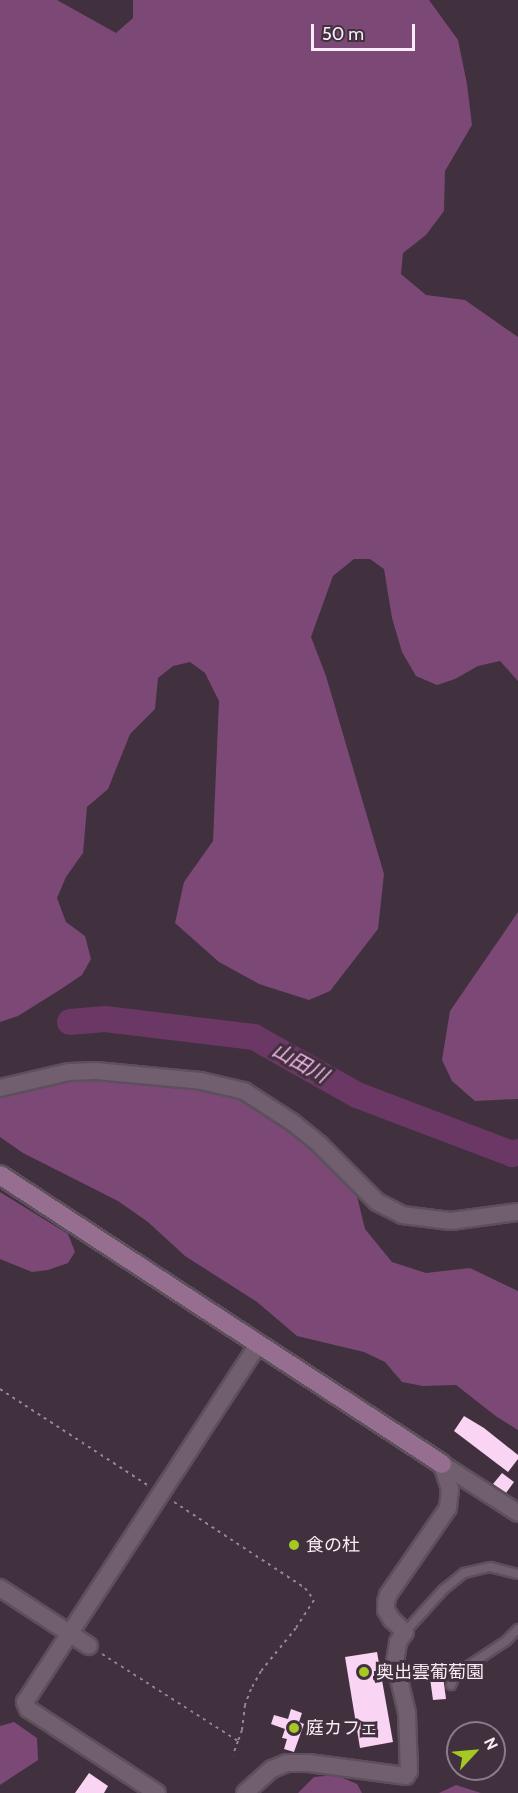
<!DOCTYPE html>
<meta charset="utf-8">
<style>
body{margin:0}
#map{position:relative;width:518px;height:1793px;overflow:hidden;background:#41303e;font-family:Cabin,"Noto Sans JP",sans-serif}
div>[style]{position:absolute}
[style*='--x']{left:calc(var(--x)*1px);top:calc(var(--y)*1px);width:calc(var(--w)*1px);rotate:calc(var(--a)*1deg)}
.forest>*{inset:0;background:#7c4876}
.river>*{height:26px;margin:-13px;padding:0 13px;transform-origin:13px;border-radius:13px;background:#6b3765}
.building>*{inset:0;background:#f9d4f3}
.path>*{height:2px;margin-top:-1px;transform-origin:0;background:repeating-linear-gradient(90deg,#958793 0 3px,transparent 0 7.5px)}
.roads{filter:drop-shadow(2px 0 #5d4f5b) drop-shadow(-2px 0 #5d4f5b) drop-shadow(0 2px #5d4f5b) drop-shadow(0 -2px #5d4f5b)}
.lane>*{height:8px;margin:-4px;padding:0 4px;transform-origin:4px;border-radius:4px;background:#715e6e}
.street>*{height:16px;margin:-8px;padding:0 8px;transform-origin:8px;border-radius:8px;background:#715e6e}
.secondary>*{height:18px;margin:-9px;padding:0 9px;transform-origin:9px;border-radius:9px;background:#966e90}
.dots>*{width:16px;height:16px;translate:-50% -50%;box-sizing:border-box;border:3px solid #41303e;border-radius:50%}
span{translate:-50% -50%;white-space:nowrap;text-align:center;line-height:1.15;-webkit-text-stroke:6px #41303e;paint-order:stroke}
.poi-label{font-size:18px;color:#f8edf6}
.left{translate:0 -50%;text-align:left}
.water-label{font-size:20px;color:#f7b7ed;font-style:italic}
.north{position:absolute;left:446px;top:1721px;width:60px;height:60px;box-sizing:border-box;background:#41303e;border:2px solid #8a7c88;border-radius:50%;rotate:64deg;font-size:16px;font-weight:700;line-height:24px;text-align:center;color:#f8edf6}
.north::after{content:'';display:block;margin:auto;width:21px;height:27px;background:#a6c822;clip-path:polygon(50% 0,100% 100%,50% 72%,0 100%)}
.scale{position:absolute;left:311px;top:24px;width:104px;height:27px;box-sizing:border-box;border:3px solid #f8edf6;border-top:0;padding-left:8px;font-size:18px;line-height:21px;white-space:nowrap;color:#f8edf6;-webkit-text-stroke:4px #41303e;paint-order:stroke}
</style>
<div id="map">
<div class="forest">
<div style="clip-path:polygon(0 0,57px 0,116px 33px,133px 18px,133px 0,429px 0,458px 40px,467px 84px,472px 125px,445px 171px,444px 211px,426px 235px,403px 253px,401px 274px,426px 295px,465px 300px,518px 337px,518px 681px,500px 661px,478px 666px,455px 679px,437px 685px,416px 676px,402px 652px,392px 618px,384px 569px,370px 559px,354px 559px,333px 576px,311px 637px,326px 676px,384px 874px,378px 929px,330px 991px,309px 1000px,259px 984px,219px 962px,175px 923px,184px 882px,213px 841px,219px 701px,205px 673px,190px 662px,173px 666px,158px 678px,155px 709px,130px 734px,108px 789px,87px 807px,83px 853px,66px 877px,57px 898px,66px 922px,85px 936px,91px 959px,82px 975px,58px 991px,18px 1016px,0 1022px)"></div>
<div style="clip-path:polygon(518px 912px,518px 1099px,475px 1101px,452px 1081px,442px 1060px,450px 1011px)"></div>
<div style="clip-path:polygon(166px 1068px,211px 1078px,288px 1111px,334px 1146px,356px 1192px,365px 1229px,392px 1262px,426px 1273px,470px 1268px,518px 1291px,518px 1430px,497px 1417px,456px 1385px,423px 1386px,402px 1382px,385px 1362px,364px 1352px,297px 1336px,257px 1302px,185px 1256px,148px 1222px,118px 1201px,23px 1153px,0 1137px,0 1094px,116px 1070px)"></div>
<div style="clip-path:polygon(0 1192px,68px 1234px,75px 1252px,68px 1263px,48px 1270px,32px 1272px,0 1259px)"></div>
<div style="clip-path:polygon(14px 1722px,37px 1738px,38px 1760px,0 1785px,0 1726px)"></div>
<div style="clip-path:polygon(336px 1775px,357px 1784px,362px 1793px,298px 1793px,314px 1777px)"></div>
<div style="clip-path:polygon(456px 1785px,481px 1793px,439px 1793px)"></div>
</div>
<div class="river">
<div style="--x:70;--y:1022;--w:35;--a:-5"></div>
<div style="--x:105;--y:1019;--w:150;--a:6.9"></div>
<div style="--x:254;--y:1037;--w:118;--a:29.4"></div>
<div style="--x:357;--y:1095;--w:166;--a:20.8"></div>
<div style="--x:512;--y:1154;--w:6;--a:-18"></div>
</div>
<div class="building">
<div style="clip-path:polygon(464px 1416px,484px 1428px,518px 1455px,518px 1459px,508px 1472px,454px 1431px)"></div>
<div style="clip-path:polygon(502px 1473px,514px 1482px,506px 1493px,493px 1484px)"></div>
<div style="clip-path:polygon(377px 1652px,393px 1742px,360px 1748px,345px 1657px)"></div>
<div style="clip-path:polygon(443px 1676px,446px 1699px,433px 1700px,430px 1678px)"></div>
<div style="clip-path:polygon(291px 1709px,302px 1713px,299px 1722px,304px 1724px,294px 1752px,284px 1749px,287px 1739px,282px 1738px,285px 1729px,271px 1724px,274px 1715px,288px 1719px)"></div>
<div style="clip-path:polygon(89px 1773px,108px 1786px,104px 1793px,75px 1793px)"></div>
</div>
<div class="path">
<div style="--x:0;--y:1389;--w:178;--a:33.1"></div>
<div style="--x:174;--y:1502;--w:157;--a:33.3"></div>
<div style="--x:305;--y:1588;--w:15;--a:53"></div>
<div style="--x:314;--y:1600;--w:33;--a:123"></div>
<div style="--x:296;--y:1628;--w:55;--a:129.1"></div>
<div style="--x:261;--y:1671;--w:21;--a:119"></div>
<div style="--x:251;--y:1689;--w:17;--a:111"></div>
<div style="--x:245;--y:1705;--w:25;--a:97"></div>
<div style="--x:242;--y:1730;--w:12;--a:110"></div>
<div style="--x:102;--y:1654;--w:161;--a:32.6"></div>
<div style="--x:238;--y:1741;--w:15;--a:110"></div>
</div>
<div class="roads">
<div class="lane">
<div style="--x:405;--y:1632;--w:57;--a:-47.9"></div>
<div style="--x:443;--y:1590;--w:27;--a:-39"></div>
<div style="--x:464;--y:1573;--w:27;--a:-13"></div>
<div style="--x:490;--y:1567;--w:29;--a:14"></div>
<div style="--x:451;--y:1685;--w:12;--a:-66"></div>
<div style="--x:456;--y:1674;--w:60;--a:-33.4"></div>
<div style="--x:506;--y:1641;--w:17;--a:-45"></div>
</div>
<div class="street">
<div style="--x:0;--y:1088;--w:71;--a:-13.1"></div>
<div style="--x:69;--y:1072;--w:27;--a:-2"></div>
<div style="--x:96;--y:1071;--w:105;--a:5.4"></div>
<div style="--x:201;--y:1081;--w:44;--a:13.1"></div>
<div style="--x:244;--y:1091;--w:57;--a:32.9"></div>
<div style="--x:292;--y:1122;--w:36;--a:39"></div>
<div style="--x:320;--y:1145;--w:81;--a:45"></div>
<div style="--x:377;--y:1202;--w:28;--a:27"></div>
<div style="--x:402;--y:1215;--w:49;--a:7"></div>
<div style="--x:451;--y:1221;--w:68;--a:-7.7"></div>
<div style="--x:442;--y:1464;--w:90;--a:32.8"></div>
<div style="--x:0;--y:1588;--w:106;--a:33.1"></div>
<div style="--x:157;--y:1793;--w:154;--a:-146.9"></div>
<div style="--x:28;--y:1709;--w:8;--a:-113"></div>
<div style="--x:25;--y:1702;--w:426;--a:-56.9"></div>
<div style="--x:245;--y:1793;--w:36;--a:-42"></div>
<div style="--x:272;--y:1769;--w:16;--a:-22"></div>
<div style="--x:287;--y:1763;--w:22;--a:0"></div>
<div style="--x:309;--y:1763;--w:98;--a:7.6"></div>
<div style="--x:406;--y:1776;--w:6;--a:-59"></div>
<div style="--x:409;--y:1771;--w:58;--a:-92"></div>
<div style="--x:407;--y:1713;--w:52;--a:-103.2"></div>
<div style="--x:395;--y:1662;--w:20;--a:-81"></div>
<div style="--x:398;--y:1642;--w:12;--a:-55"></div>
<div style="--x:405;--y:1632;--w:18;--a:-137"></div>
<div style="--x:392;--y:1620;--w:12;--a:-121"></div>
<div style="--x:386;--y:1610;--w:7;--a:-90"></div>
<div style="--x:386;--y:1603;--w:8;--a:-76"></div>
<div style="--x:388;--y:1595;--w:106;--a:-55.4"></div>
<div style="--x:448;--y:1508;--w:19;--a:-84"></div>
<div style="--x:450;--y:1489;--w:26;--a:-108"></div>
</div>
<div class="secondary">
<div style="--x:0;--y:1175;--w:528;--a:33.18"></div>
</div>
</div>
<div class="dots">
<div style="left:294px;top:1545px;background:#a6c822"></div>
<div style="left:364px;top:1672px;background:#a6c822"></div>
<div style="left:294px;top:1728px;background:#a6c822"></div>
</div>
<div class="poi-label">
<span class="left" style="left:306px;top:1545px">食の杜</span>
<span class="left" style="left:376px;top:1672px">奥出雲葡萄園</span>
<span class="left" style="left:306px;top:1728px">庭カフェ</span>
</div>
<div class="water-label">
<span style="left:300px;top:1063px;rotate:29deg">山田川</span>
</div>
<div class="north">N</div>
<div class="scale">50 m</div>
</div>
